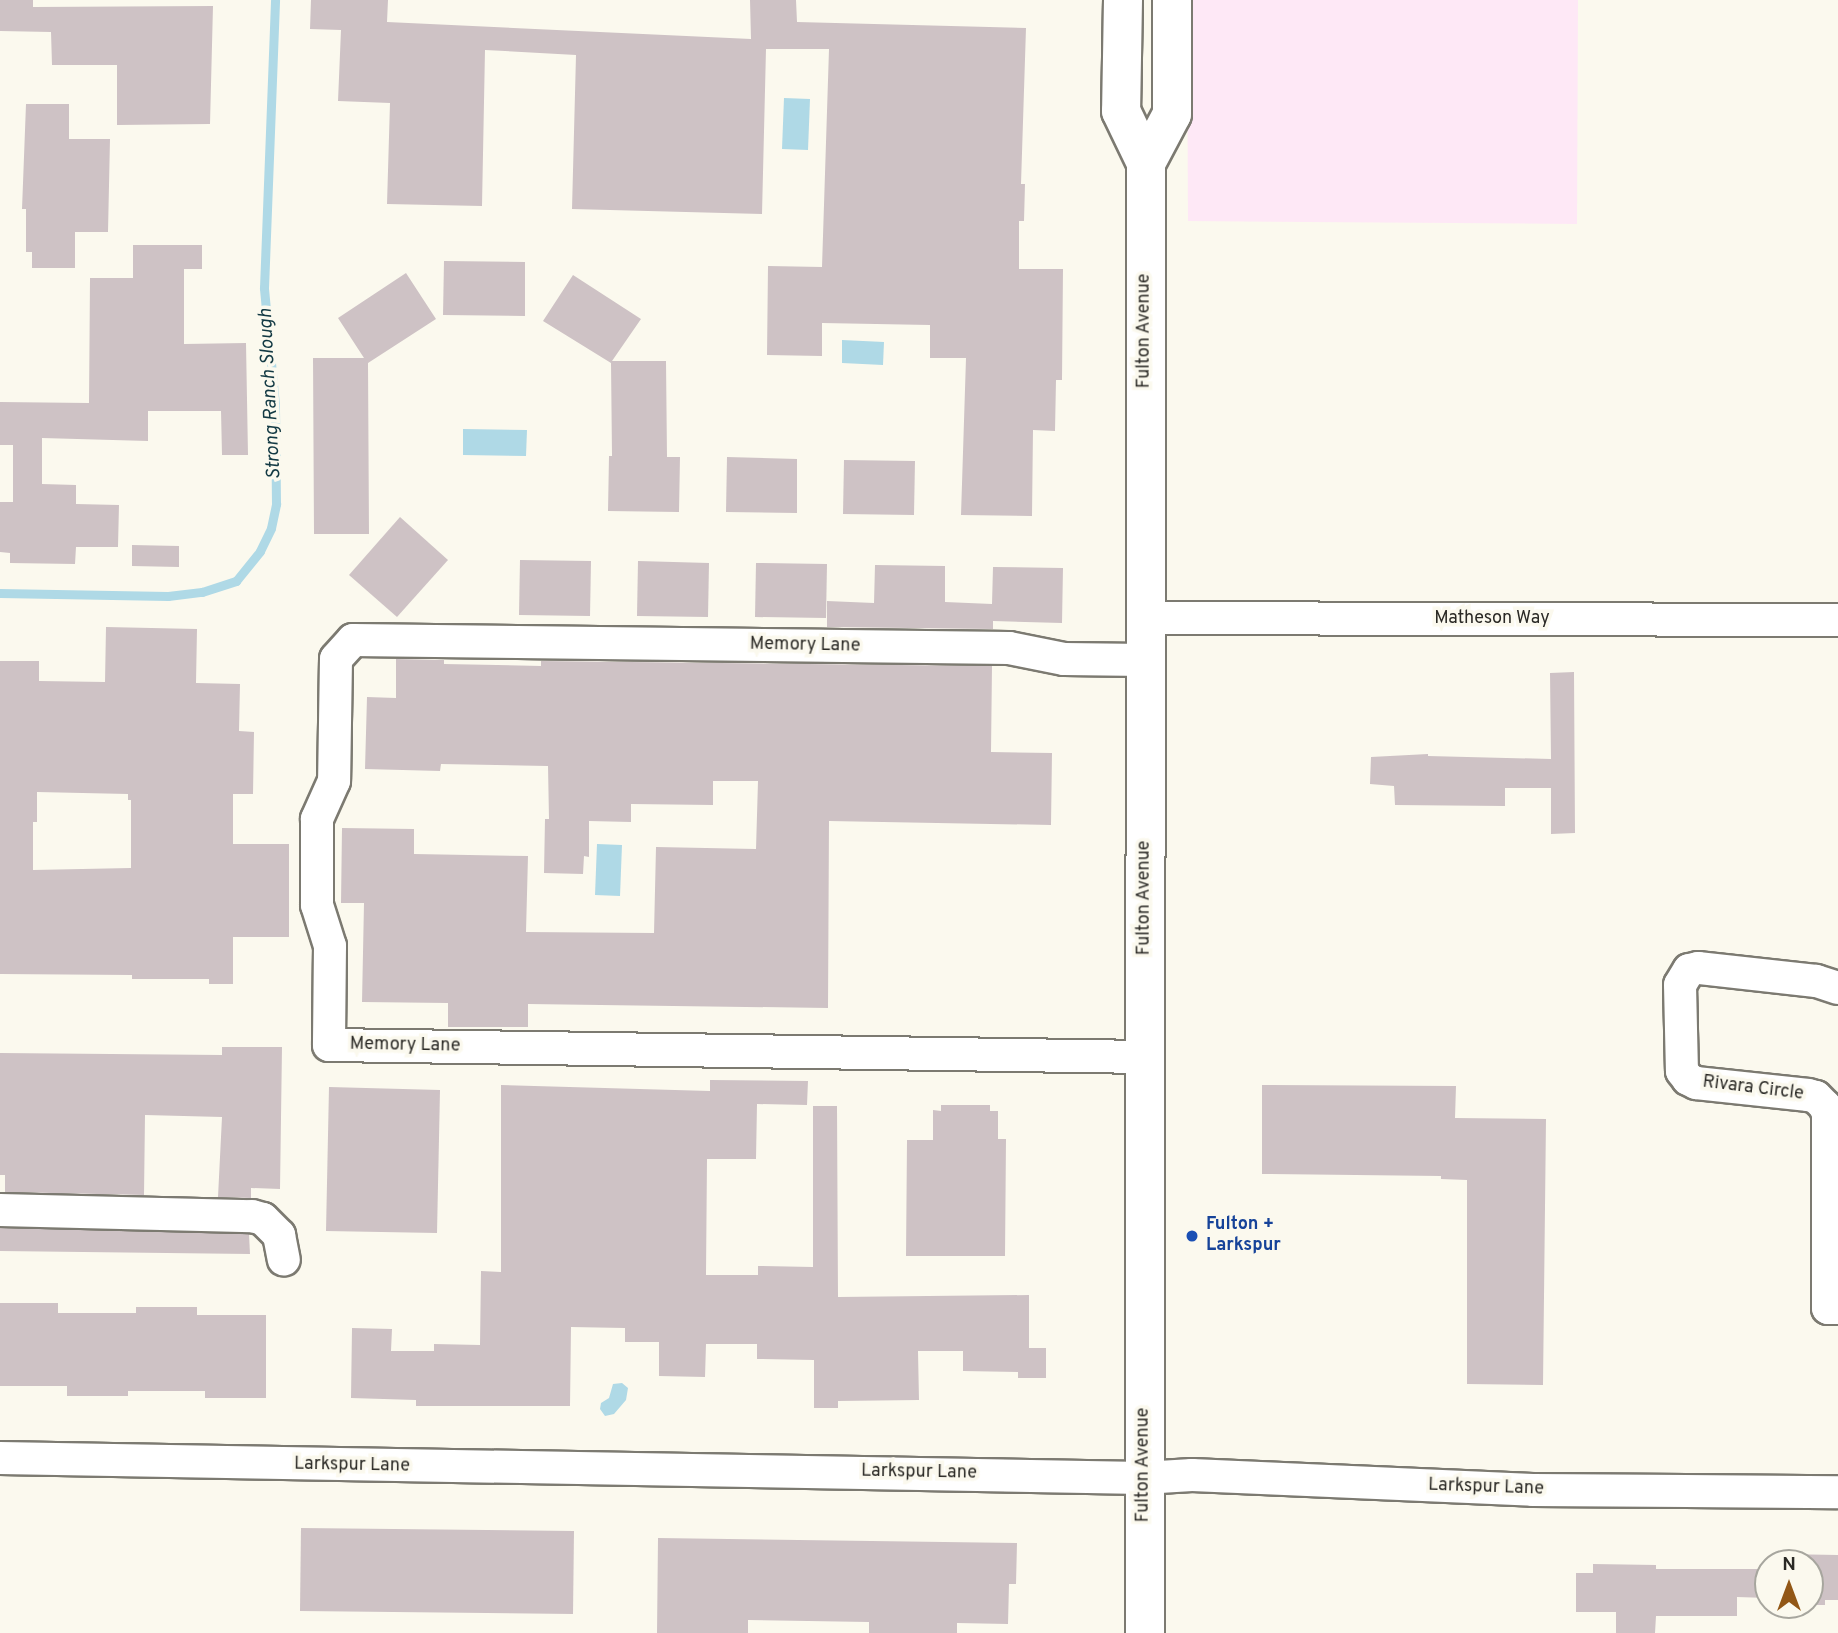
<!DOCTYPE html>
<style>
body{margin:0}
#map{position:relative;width:1838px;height:1633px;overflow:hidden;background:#fbf9ee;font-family:Overpass,sans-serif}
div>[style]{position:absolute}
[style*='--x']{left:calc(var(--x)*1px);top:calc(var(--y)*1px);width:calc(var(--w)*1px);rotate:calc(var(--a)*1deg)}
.commercial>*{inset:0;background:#fee8f6}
.water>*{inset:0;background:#afd9e6}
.stream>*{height:9px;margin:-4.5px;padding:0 4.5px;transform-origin:4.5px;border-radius:4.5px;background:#afd9e6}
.building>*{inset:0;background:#cec2c5}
.roads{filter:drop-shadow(2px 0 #7c7a71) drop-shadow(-2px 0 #7c7a71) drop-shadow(0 2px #7c7a71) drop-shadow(0 -2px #7c7a71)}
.minor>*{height:32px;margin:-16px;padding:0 16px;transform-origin:16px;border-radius:16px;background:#fff}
.secondary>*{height:38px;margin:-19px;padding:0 19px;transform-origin:19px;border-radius:19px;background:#fff}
.dots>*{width:19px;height:19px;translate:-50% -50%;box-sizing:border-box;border:4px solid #fbf9ee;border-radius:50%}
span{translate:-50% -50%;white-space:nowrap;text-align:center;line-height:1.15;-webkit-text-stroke:7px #fbf9ee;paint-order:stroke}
.street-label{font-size:18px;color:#2a2925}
.transit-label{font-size:18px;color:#164399;font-weight:700}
.left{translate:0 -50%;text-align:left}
.water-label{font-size:19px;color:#123943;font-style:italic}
.north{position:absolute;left:1754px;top:1549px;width:70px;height:70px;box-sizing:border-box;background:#fbf9ee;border:2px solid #a7a69e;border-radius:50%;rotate:0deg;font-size:19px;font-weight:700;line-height:28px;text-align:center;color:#2a2925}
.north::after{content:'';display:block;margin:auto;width:24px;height:32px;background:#925716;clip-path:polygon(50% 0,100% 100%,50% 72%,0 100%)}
</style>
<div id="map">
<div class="commercial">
<div style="clip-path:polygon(1187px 0,1578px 0,1577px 224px,1188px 221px)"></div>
</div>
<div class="water">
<div style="clip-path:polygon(784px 98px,810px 99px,808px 150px,782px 149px)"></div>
<div style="clip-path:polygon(842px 340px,884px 342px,883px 365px,842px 363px)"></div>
<div style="clip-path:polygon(463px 429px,527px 430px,526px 456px,463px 455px)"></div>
<div style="clip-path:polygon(597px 844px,622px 845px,620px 896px,595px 895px)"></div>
<div style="clip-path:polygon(622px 1383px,628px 1388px,626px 1400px,614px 1414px,605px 1416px,600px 1409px,601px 1403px,609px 1398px,613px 1384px)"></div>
</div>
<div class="stream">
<div style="--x:0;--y:593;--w:168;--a:1"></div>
<div style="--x:168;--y:596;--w:34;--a:-7"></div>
<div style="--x:202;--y:592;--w:36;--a:-18"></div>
<div style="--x:236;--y:581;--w:38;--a:-51"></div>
<div style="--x:260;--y:551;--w:25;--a:-64"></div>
<div style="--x:271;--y:528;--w:25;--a:-78"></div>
<div style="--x:276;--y:504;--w:99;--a:-90.6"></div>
<div style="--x:275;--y:405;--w:118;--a:-95.4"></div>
<div style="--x:264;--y:288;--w:288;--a:-87.8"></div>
</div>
<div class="building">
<div style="clip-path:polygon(0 0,33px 0,33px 7px,213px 6px,210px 124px,117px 125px,117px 65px,52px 65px,51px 32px,0 31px)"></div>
<div style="clip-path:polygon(311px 0,388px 0,387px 22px,751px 39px,750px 0,796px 0,797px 22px,1026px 28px,1021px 184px,1025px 184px,1024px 221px,1019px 221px,1019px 269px,1063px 269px,1062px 380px,1056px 380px,1055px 431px,1033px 430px,1032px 516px,961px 515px,966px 358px,930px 358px,930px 325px,822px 323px,822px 356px,767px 355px,768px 266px,822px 267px,829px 49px,766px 49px,762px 214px,572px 209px,576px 55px,485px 50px,482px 206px,387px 204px,390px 103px,338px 101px,341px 30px,310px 29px)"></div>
<div style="clip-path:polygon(26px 104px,69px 104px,69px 139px,110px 139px,108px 232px,75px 232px,75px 268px,32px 268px,32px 252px,26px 252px,26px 209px,22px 209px)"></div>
<div style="clip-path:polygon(133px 245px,202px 245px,202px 269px,184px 269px,184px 344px,246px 343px,248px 455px,222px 455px,221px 411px,148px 411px,148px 441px,42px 438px,42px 484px,76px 485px,76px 504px,119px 505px,118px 547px,76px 547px,75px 564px,10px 563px,10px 553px,0 552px,0 502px,13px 502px,13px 445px,0 445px,0 402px,89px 403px,90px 278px,133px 278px)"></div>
<div style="clip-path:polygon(444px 261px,525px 262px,525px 316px,443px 315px)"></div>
<div style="clip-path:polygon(406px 273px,436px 319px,368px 363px,369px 534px,314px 534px,313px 358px,364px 358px,338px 318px)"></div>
<div style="clip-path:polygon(573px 275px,641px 319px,612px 361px,666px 361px,667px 457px,680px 457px,679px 512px,608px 511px,609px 456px,612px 456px,611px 363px,543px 321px)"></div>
<div style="clip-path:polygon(727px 457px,797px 459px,797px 513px,726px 512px)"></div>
<div style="clip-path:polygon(844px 460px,915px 461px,914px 515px,843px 514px)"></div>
<div style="clip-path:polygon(400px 517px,448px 560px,397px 617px,349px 575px)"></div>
<div style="clip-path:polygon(132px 545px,179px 546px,179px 567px,132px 566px)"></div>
<div style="clip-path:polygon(520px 560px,591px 561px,590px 616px,519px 615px)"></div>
<div style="clip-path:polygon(638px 561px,709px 563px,708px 617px,637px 616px)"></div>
<div style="clip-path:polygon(756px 563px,827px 564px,826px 618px,755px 617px)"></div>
<div style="clip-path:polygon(875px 565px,945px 566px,945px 602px,992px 604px,993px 567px,1063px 568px,1062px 623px,993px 621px,993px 629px,827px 627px,827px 601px,874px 603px)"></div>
<div style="clip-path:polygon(evenodd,106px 627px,197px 629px,196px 683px,240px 684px,239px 731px,254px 732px,253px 794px,233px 794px,233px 844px,289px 844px,289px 937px,233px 937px,233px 984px,209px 984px,209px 979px,132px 979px,132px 975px,0 974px,0 661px,39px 661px,39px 681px,105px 682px,106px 627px,37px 792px,128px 794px,128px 800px,131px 800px,131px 868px,33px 870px,33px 822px,37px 822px,37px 792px)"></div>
<div style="clip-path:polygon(396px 659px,444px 660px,444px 664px,541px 666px,541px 661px,992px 666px,991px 752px,1052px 753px,1051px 825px,829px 821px,828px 1008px,528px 1004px,528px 1027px,448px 1027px,448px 1003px,362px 1002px,364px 903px,341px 903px,342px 828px,414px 829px,414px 854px,528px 856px,526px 932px,654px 933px,656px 847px,756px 849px,758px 781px,713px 781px,713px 805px,631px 804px,631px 822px,589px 821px,589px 857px,584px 856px,583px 874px,544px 873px,545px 819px,549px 819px,548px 766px,441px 764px,440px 771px,365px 769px,367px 697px,396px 698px)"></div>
<div style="clip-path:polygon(1574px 672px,1575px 833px,1551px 834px,1551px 788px,1505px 788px,1505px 806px,1395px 805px,1394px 786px,1370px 784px,1371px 757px,1428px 754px,1428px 756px,1551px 759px,1550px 673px)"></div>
<div style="clip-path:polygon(222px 1047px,282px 1047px,280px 1189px,251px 1188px,251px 1198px,218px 1197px,222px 1117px,145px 1115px,144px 1195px,5px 1192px,5px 1175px,0 1175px,0 1053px,222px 1055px)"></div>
<div style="clip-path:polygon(710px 1080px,808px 1081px,807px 1105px,757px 1104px,756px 1159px,707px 1159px,706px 1275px,758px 1275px,758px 1266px,813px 1267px,813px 1106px,837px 1106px,838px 1297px,1029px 1295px,1029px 1348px,1046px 1348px,1046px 1378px,1018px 1378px,1018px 1372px,963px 1371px,963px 1351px,918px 1351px,919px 1400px,838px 1401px,838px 1408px,814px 1408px,814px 1360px,757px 1359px,757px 1344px,706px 1344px,705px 1377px,659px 1376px,659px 1342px,625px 1342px,625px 1328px,571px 1327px,570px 1406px,416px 1406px,416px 1400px,351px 1398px,352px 1328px,392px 1329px,391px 1351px,434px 1351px,434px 1344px,480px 1345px,481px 1271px,501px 1272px,501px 1085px,710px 1091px)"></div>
<div style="clip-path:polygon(1262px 1085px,1456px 1086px,1455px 1118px,1546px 1119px,1543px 1385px,1467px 1384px,1467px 1180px,1441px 1179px,1441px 1176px,1262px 1174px)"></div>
<div style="clip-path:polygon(329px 1087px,440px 1090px,437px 1233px,326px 1231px)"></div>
<div style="clip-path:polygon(941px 1105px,990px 1105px,990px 1111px,998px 1111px,998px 1139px,1006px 1139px,1005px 1256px,906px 1256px,907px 1140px,933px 1140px,933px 1110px,941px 1111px)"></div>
<div style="clip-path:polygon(0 1228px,249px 1234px,250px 1254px,0 1251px)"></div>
<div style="clip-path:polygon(0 1303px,58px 1303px,58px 1313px,136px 1313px,136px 1307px,197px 1307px,197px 1315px,266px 1315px,266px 1398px,205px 1398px,205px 1391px,128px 1391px,128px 1396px,67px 1396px,67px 1386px,0 1386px)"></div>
<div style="clip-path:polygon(301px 1528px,574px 1531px,573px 1614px,300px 1611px)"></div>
<div style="clip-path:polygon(658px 1538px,1017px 1543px,1016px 1584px,1009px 1584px,1008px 1624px,957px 1623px,957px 1633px,869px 1633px,869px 1622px,748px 1620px,748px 1633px,657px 1633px)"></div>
<div style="clip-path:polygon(1782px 1554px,1838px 1555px,1838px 1600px,1825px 1600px,1825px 1605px,1798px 1605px,1810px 1605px,1810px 1563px,1768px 1563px,1768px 1598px,1737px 1597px,1737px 1616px,1656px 1616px,1655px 1633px,1616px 1633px,1616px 1612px,1576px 1612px,1576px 1573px,1593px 1573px,1593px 1564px,1656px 1565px,1656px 1569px,1764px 1569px,1764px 1561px,1782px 1561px)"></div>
</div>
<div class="roads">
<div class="minor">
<div style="--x:1146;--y:618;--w:692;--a:0.17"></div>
<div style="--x:1145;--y:660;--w:81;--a:-179.3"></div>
<div style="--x:1064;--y:659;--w:56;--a:-168.7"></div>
<div style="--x:1009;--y:648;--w:656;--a:-179.3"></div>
<div style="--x:353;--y:640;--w:25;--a:132"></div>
<div style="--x:336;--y:659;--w:122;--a:90.9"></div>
<div style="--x:334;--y:781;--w:42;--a:114.1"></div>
<div style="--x:317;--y:819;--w:86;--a:90"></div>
<div style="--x:317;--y:905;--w:43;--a:72.4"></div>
<div style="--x:330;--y:946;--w:99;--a:90.6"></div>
<div style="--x:329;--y:1045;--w:817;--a:0.84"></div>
<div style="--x:1838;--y:988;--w:23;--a:-162"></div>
<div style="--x:1816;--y:981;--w:119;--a:-173.7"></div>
<div style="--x:1698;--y:968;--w:9;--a:167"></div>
<div style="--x:1689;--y:970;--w:17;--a:121"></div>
<div style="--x:1680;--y:985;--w:86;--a:88.7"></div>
<div style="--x:1682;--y:1071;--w:10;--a:53"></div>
<div style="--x:1688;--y:1079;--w:9;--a:27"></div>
<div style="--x:1696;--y:1083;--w:113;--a:6.1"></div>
<div style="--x:1808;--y:1095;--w:8;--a:14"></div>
<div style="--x:1816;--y:1097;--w:13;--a:45"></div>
<div style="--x:1825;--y:1106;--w:9;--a:69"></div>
<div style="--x:1828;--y:1114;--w:194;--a:90"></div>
<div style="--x:1828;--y:1308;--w:10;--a:0"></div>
<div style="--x:0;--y:1210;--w:252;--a:1.4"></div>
<div style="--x:252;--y:1216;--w:11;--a:15"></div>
<div style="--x:263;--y:1219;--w:23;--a:45"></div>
<div style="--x:279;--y:1235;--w:25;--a:79"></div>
<div style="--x:0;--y:1458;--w:1143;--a:1"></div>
<div style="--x:1143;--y:1478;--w:49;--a:-3.5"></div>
<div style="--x:1192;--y:1475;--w:341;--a:2.5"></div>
<div style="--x:1533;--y:1490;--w:305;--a:0.4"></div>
</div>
<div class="secondary">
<div style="--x:1123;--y:0;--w:111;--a:91"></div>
<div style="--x:1121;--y:111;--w:58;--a:64.3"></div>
<div style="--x:1146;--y:163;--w:1470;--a:90.04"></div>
<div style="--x:1146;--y:163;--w:55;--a:-62"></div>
<div style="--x:1172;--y:114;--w:114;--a:-90"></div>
</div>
</div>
<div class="dots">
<div style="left:1192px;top:1236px;background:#1a4fb4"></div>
</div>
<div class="street-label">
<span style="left:1145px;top:331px;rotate:-90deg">Fulton Avenue</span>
<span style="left:1492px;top:619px">Matheson Way</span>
<span style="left:805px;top:646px;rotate:1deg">Memory Lane</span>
<span style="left:1145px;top:898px;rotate:-90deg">Fulton Avenue</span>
<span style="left:405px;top:1046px;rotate:1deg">Memory Lane</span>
<span style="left:1753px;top:1089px;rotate:7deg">Rivara Circle</span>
<span style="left:1144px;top:1465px;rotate:-90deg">Fulton Avenue</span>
<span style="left:352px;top:1466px;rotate:1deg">Larkspur Lane</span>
<span style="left:919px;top:1473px;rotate:1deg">Larkspur Lane</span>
<span style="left:1486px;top:1488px;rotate:2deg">Larkspur Lane</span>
</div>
<div class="transit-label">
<span class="left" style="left:1206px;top:1236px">Fulton +<br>Larkspur</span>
</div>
<div class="water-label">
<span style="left:271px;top:394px;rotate:-93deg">Strong Ranch Slough</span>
</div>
<div class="north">N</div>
</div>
